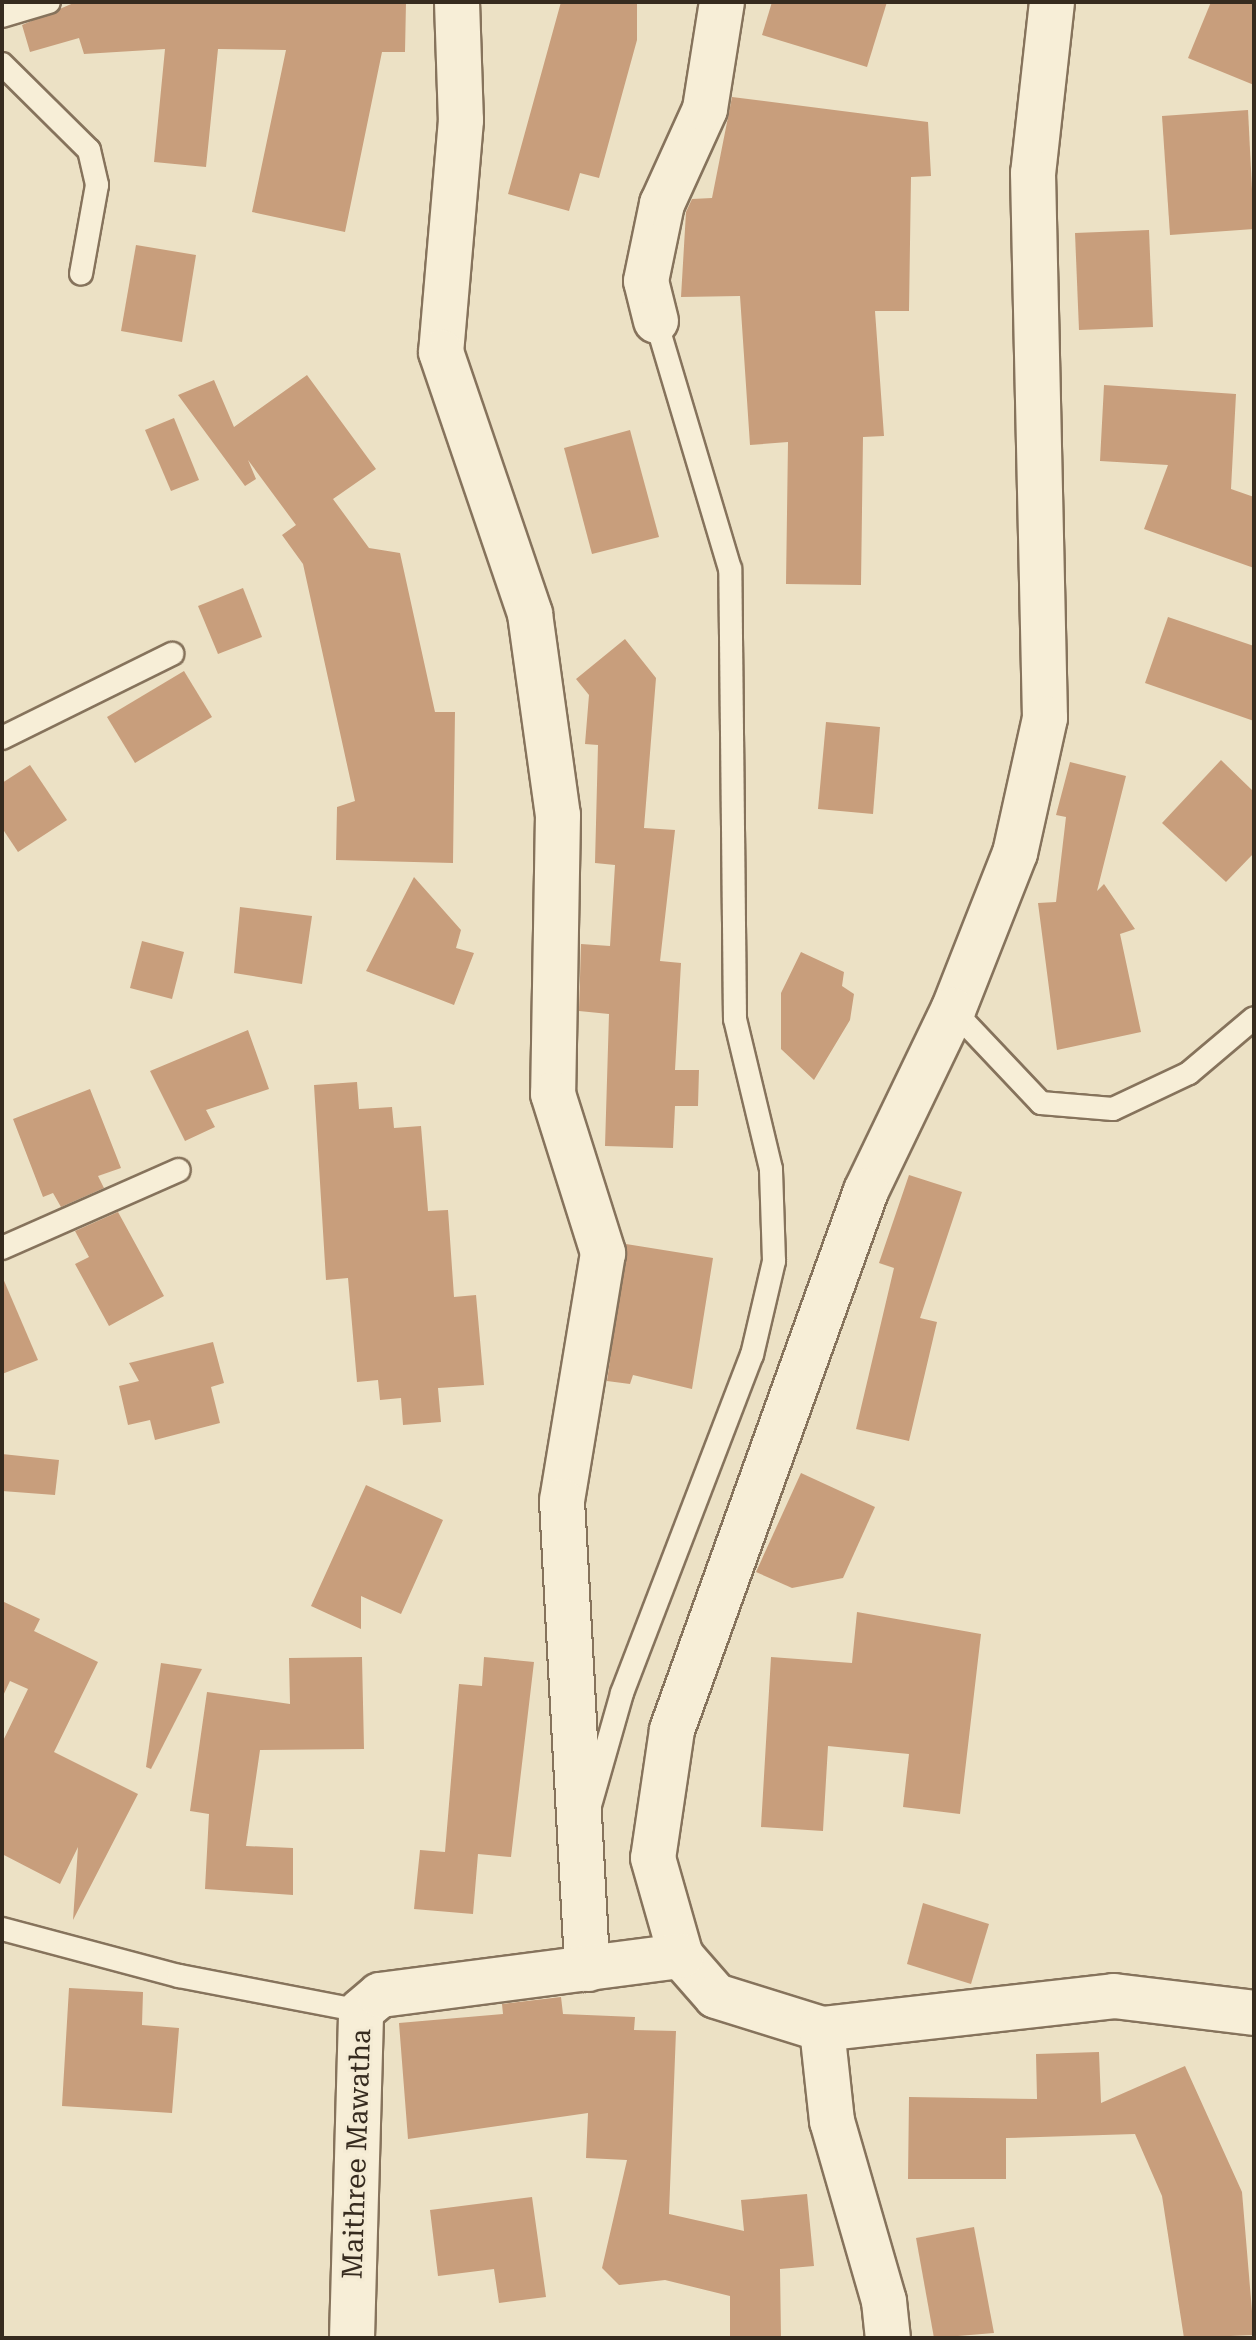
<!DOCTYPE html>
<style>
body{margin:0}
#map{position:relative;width:1256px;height:2340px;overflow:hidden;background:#ece1c5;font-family:"Roboto Serif",serif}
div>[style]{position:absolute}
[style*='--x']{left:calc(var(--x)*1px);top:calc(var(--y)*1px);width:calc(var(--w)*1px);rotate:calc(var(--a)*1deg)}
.building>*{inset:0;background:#c89e7c}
.roads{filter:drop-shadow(2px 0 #86735c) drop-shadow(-2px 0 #86735c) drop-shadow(0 2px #86735c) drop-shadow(0 -2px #86735c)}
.lane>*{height:22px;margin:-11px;padding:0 11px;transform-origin:11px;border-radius:11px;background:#f7eed7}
.street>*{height:44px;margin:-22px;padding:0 22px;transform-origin:22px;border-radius:22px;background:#f7eed7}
span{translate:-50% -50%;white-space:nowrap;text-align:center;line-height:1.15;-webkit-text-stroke:6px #f4ebd4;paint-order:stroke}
.street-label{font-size:28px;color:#362b1f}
.frame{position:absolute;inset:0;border:4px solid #362b1f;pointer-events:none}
</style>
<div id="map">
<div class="building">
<div style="clip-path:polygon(76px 2px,406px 2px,405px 52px,382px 52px,345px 232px,252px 212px,286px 50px,218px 49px,206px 167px,154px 162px,165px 49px,84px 54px,79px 38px,30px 52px,22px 25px)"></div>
<div style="clip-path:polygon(561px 2px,637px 2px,637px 40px,599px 178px,580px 173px,569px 211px,508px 194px)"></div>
<div style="clip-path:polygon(772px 2px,887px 2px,867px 67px,762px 35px)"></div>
<div style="clip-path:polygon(1211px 2px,1254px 2px,1254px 85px,1188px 58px)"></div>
<div style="clip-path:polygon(732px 97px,928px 122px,931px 176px,911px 177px,909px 311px,875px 311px,884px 436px,863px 437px,861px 585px,786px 584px,788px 442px,750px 445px,740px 296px,681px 297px,686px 212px,692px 199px,712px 198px)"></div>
<div style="clip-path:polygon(1248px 110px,1254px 229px,1170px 235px,1162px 116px)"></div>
<div style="clip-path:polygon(1149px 230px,1153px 327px,1079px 330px,1075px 233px)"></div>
<div style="clip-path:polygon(136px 245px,196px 255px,182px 342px,121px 331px)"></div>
<div style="clip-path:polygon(307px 375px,376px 469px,333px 499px,369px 548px,400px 553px,435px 712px,455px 712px,453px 863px,336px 860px,337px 807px,355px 801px,303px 564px,282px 535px,296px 525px,248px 460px,256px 479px,245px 486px,178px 395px,214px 380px,234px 427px)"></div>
<div style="clip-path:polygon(1104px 385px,1236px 394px,1231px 489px,1254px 497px,1254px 568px,1144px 529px,1168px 465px,1100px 461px)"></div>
<div style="clip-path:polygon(174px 418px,199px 480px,171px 491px,145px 430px)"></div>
<div style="clip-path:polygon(630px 430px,659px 537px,592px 554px,564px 448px)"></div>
<div style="clip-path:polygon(243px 588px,262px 637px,218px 654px,198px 606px)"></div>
<div style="clip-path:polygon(1168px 617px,1254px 646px,1254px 721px,1145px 683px)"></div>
<div style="clip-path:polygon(625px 639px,656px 678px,644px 828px,675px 830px,660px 961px,681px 963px,675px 1070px,699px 1070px,698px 1106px,675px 1106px,673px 1148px,605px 1146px,609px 1014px,579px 1011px,581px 944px,610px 946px,615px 865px,595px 863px,598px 745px,585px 744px,589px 695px,576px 679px)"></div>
<div style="clip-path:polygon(184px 671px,212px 717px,135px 763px,107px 717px)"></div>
<div style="clip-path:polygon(826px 722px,880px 727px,873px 814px,818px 809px)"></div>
<div style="clip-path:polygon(1221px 760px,1254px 792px,1254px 853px,1226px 882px,1162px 823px)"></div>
<div style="clip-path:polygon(1070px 762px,1126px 776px,1097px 891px,1104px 884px,1135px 929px,1120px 934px,1141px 1032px,1057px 1050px,1038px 903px,1056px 902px,1066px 817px,1056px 815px)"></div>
<div style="clip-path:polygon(30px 765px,67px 820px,18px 852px,2px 828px,2px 783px)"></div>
<div style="clip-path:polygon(414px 877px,461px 930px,456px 948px,474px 953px,454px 1005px,366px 971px)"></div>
<div style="clip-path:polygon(240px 907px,312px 916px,302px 984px,234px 973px)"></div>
<div style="clip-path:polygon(142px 941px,184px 952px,172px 999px,130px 988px)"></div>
<div style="clip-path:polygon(801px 952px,844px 972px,842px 986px,854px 994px,850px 1020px,814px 1080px,781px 1049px,781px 993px)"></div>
<div style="clip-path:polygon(248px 1030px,269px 1089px,206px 1110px,215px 1127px,185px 1141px,150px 1071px)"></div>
<div style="clip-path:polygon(357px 1082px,359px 1109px,392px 1107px,394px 1128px,421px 1126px,428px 1211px,448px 1210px,454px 1297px,476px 1295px,484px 1385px,438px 1388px,441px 1422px,403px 1425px,401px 1398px,380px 1400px,378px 1380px,357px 1382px,348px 1278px,326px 1280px,314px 1085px)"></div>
<div style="clip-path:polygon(90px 1089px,121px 1168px,98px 1176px,104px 1188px,61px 1207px,53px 1193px,43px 1197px,13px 1119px)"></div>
<div style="clip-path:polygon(909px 1175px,962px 1192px,920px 1318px,937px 1322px,909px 1441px,856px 1429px,894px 1268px,879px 1263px)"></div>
<div style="clip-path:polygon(118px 1212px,164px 1296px,109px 1326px,75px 1264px,89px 1257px,75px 1231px)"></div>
<div style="clip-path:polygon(626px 1244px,713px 1258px,692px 1389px,633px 1375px,630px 1384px,607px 1381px)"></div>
<div style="clip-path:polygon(2px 1276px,38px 1360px,2px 1374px)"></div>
<div style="clip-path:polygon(213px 1342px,224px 1383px,211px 1387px,220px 1423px,155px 1440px,150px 1420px,128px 1425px,119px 1386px,139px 1381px,129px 1363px)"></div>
<div style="clip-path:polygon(2px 1454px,59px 1460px,55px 1495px,2px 1491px)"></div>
<div style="clip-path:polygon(801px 1473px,875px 1507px,843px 1578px,792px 1588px,756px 1572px)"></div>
<div style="clip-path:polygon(366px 1485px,443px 1520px,401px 1614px,361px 1596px,361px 1629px,311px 1606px)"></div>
<div style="clip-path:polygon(2px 1601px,40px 1619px,34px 1631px,98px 1662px,54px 1752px,138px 1794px,73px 1920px,78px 1847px,60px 1884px,2px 1854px,2px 1743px,28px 1689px,10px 1681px,2px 1698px)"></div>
<div style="clip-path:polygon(857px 1612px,981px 1634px,960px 1814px,903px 1807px,909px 1754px,828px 1746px,823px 1831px,761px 1827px,771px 1657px,852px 1663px)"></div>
<div style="clip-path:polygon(362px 1657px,364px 1749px,260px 1750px,246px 1846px,293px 1848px,293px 1895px,205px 1889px,209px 1814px,190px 1811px,207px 1692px,290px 1704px,289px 1658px)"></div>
<div style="clip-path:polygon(484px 1657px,534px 1662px,511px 1857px,478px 1854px,473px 1914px,414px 1909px,420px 1850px,445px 1852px,459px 1684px,482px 1686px)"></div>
<div style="clip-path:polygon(161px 1663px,202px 1669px,151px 1769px,146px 1767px)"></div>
<div style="clip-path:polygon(923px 1903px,989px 1924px,971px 1984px,907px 1964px)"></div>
<div style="clip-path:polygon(69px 1988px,143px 1992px,142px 2025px,179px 2028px,172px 2113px,62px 2106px)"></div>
<div style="clip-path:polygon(561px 1997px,563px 2014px,635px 2017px,634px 2030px,676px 2031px,669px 2214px,744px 2231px,741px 2200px,807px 2194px,814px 2266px,780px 2269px,781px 2338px,730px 2338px,730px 2296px,665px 2280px,619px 2285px,602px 2268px,627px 2160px,586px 2158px,588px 2113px,408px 2139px,399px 2023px,503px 2014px,502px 2004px)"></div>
<div style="clip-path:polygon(1099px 2052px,1101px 2103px,1185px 2066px,1242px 2192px,1254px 2335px,1184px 2338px,1162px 2196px,1135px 2134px,1006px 2138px,1006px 2179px,908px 2179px,909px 2097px,1037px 2099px,1036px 2054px)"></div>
<div style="clip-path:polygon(532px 2197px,546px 2297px,499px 2303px,494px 2269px,438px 2276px,430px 2210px)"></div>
<div style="clip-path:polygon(974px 2227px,994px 2333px,934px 2338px,916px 2238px)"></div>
</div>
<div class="roads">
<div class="lane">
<div style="--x:2;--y:16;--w:49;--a:-16.6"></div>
<div style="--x:2;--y:64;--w:122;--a:44.7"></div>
<div style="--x:89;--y:150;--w:36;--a:77"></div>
<div style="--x:97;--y:185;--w:90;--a:100.2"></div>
<div style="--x:2;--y:738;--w:190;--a:-26.3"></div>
<div style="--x:953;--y:1010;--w:128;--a:46.6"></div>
<div style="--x:1041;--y:1103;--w:72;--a:4.8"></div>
<div style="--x:1113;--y:1109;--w:84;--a:-25.3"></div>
<div style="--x:1189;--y:1073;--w:85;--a:-40.2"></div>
<div style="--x:2;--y:1248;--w:193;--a:-23.8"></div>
<div style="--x:591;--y:1802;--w:113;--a:-74.1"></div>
<div style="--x:622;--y:1693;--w:362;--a:-69"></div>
<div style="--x:752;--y:1355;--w:97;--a:-76.8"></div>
<div style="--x:774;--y:1261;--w:92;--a:-91.9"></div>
<div style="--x:771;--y:1169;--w:154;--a:-103.5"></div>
<div style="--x:735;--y:1019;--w:450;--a:-90.6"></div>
<div style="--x:730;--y:569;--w:259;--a:-106.6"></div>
<div style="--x:2;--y:1929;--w:183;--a:14.9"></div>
<div style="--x:179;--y:1976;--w:185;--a:10.9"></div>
</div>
<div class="street">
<div style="--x:457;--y:2;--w:118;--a:88.1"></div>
<div style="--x:461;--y:120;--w:233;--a:94.9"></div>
<div style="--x:441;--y:352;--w:277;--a:71.2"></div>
<div style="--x:530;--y:614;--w:203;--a:82.1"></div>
<div style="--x:558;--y:815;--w:279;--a:91"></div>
<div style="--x:553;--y:1094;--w:167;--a:72.5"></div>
<div style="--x:603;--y:1253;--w:251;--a:99.4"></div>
<div style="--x:562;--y:1501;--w:469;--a:86.9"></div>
<div style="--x:1052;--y:2;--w:172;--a:96.3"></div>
<div style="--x:1033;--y:173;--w:545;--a:88.74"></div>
<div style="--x:1045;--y:718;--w:138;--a:102.5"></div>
<div style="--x:1015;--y:853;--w:169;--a:111.5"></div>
<div style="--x:953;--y:1010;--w:201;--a:115.7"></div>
<div style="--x:866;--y:1191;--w:573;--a:109.8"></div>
<div style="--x:672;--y:1730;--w:129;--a:98.4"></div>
<div style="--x:653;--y:1858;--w:102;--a:74.1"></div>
<div style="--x:681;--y:1956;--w:53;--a:48.8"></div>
<div style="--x:716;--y:1996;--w:111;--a:17.3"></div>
<div style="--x:822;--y:2029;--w:294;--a:-6.4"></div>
<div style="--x:1114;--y:1996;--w:141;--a:6.9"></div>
<div style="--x:656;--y:321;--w:41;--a:-104"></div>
<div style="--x:646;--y:281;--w:79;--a:-78.3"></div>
<div style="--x:662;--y:204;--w:104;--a:-65.6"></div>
<div style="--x:705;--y:109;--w:108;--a:-81"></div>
<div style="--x:822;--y:2029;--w:93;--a:83.8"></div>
<div style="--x:832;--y:2121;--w:187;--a:73.9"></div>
<div style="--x:884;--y:2301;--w:37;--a:84"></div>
<div style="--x:352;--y:2338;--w:327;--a:-88.4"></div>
<div style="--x:361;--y:2011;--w:25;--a:-40"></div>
<div style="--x:380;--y:1995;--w:304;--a:-7.4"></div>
</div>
</div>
<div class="street-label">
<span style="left:357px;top:2154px;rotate:-88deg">Maithree Mawatha</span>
</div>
<div class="frame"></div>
</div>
